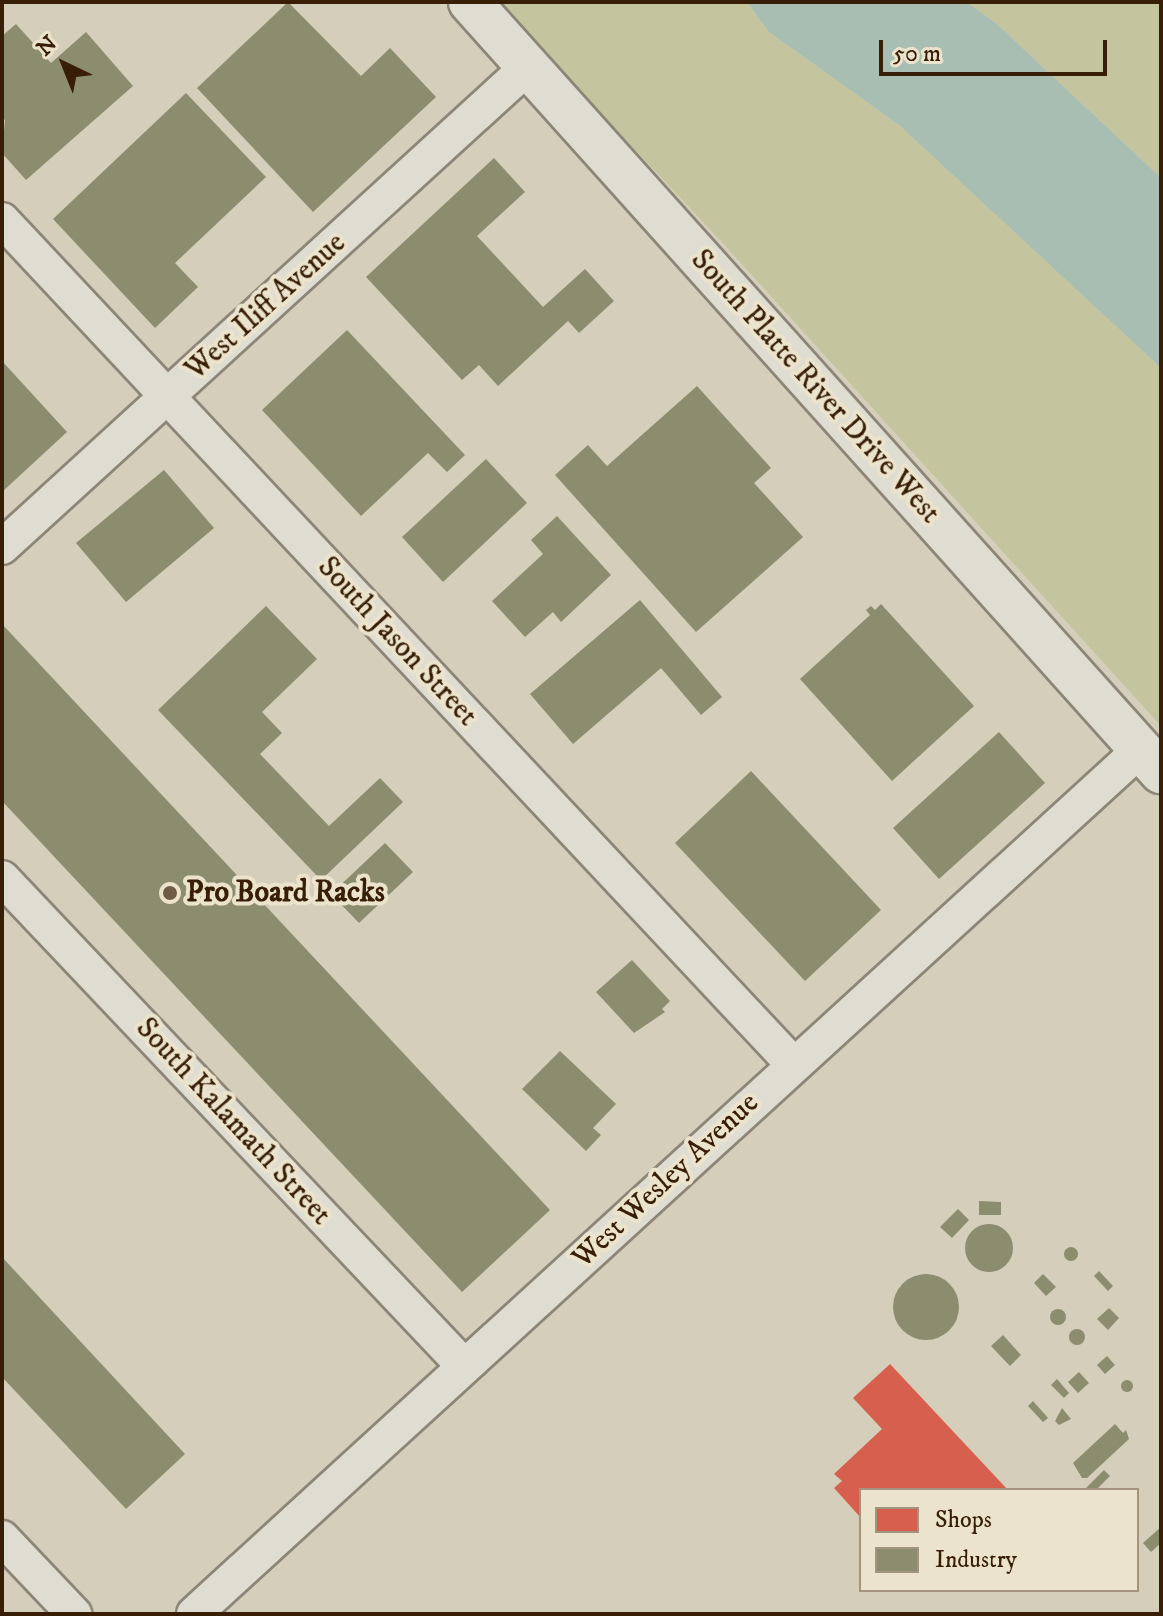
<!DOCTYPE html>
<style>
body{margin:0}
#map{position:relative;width:1163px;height:1616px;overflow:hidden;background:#d5ceba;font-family:"IM FELL DW Pica",serif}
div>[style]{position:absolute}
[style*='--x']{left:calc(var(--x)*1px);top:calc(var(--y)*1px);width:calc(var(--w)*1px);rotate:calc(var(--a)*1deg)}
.green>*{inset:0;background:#c4c49e}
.water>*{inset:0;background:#a8beb3}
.shops>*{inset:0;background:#d6604d}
.industry>*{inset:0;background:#8c8c6e}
.round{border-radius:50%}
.roads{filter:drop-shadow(2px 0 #8d8577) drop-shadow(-2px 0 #8d8577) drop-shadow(0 2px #8d8577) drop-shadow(0 -2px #8d8577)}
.minor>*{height:34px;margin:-17px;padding:0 17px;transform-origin:17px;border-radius:17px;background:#dfdcd1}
.tertiary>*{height:42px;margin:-21px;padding:0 21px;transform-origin:21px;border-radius:21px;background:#dfdcd1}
.dots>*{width:22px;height:22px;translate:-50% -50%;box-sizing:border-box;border:4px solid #ebe3cb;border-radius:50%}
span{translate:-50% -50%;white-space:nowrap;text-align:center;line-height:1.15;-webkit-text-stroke:8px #ebe3cb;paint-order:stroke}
.street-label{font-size:30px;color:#381e07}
.poi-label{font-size:30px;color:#381e07;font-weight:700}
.left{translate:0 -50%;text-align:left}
.frame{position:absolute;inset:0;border:4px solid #381e07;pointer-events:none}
.legend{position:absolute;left:859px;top:1488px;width:280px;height:104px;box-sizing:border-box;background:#ebe3cb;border:2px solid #a3947d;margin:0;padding:10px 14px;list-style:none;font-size:24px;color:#381e07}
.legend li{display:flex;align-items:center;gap:16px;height:40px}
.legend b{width:40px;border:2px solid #a3947d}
.north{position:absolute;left:24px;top:24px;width:80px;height:80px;-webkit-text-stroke:6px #ebe3cb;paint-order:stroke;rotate:317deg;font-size:22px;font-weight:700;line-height:32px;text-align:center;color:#381e07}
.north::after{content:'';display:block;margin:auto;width:28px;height:36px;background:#381e07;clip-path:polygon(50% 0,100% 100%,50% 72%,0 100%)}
.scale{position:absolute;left:879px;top:40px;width:228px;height:36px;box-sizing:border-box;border:4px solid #381e07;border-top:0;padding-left:10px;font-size:24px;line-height:28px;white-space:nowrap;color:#381e07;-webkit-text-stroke:6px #ebe3cb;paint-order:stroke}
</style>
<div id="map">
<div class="green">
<div style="clip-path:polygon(496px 2px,747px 2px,769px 32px,899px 125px,1161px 368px,1161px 726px,720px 240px)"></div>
<div style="clip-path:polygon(967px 2px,1161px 2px,1161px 178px,998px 25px)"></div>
</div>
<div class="water">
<div style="clip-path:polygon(747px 2px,967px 2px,998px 25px,1161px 178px,1161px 368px,899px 125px,769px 32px)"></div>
</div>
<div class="shops">
<div style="clip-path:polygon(890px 1364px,1008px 1490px,861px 1490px,861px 1518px,834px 1488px,842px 1481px,834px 1474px,882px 1429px,853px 1398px)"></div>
</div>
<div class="industry">
<div style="clip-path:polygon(288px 2px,361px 76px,390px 48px,436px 97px,313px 212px,197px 88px)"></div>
<div style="clip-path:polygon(16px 24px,51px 63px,86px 32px,133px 86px,26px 180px,2px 153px,5px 120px,2px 117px,2px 36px)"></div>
<div style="clip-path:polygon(186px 93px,266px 177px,175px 263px,198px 287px,155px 328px,53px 219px)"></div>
<div style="clip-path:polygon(494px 158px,525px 192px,477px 236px,543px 307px,585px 269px,614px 301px,579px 333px,568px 321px,498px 386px,479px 365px,462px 380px,366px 277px)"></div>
<div style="clip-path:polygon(347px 330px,465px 455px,447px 472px,428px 453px,361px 516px,262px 410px)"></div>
<div style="clip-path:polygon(2px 361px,67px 432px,2px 492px)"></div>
<div style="clip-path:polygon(697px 386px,771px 468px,754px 483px,803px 537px,696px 632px,555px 475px,588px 445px,607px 466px)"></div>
<div style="clip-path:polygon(486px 459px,527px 503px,443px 582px,402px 537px)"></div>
<div style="clip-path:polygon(164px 470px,214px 528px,126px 602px,76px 543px)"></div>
<div style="clip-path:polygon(557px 516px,611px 575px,561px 622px,553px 612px,525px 637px,492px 601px,543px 554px,531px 540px)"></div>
<div style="clip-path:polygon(640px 600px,722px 697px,701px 715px,661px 668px,573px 744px,530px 694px)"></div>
<div style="clip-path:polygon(881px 604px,974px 706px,892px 781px,800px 679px,870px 615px,866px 610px,871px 606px,875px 610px)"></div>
<div style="clip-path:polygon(266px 606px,317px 659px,262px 712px,282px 733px,260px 754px,329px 826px,380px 778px,403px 802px,321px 880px,158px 710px)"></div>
<div style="clip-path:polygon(2px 624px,550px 1210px,462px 1292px,2px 801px)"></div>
<div style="clip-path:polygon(999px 732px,1045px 783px,939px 879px,893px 828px)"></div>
<div style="clip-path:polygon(751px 771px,881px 910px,805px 981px,675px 843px)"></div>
<div style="clip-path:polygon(385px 843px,413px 872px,359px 923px,331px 894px)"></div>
<div style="clip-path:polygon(632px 960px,670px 1001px,662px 1009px,665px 1012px,634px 1033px,596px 992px)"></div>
<div style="clip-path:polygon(560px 1051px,616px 1104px,593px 1128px,601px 1135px,586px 1151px,522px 1089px)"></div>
<div style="clip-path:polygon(979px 1201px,1001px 1202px,1001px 1215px,979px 1215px)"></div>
<div style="clip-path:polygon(958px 1209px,969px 1220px,952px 1238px,940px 1227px)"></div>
<div class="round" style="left:965px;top:1224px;width:48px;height:48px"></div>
<div class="round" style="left:1064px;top:1247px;width:14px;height:14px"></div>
<div style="clip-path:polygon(2px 1257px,185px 1454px,126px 1509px,2px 1377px)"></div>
<div style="clip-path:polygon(1099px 1271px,1113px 1286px,1108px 1291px,1094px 1276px)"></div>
<div class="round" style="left:893px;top:1274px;width:66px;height:66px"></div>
<div style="clip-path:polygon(1043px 1274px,1056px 1287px,1046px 1296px,1034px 1283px)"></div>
<div style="clip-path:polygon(1109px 1308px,1119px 1318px,1108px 1330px,1097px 1319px)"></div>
<div class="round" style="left:1050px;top:1309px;width:16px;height:16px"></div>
<div class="round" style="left:1069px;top:1329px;width:16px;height:16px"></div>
<div style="clip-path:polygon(1003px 1335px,1021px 1355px,1010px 1366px,991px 1346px)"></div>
<div style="clip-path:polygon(1107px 1356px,1115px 1365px,1105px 1374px,1097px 1365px)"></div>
<div style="clip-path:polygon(1079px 1372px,1089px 1383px,1078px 1393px,1068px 1382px)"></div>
<div style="clip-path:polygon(1057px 1379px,1069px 1393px,1064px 1398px,1051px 1385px)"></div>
<div class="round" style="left:1121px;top:1380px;width:12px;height:12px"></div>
<div style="clip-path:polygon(1033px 1401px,1048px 1418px,1043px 1422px,1028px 1406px)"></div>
<div style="clip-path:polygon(1062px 1408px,1071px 1419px,1059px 1425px,1055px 1421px)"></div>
<div style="clip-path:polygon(1115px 1424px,1123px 1433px,1126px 1430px,1129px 1439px,1087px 1478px,1082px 1478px,1073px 1463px)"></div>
<div style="clip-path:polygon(1104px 1470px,1110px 1476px,1096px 1490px,1088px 1490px,1086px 1488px)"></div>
<div style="clip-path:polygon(1161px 1527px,1161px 1543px,1151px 1552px,1143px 1543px)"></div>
</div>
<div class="roads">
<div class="minor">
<div style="--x:2;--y:220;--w:1157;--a:46.86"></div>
<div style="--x:2;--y:547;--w:714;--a:-42.39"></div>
<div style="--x:2;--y:878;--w:672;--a:46.57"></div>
<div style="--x:2;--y:1538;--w:105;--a:46.5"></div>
<div style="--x:194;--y:1614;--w:1281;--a:-42.41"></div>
</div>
<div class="tertiary">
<div style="--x:470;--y:2;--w:1035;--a:48.1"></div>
</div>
</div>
<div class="dots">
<div style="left:170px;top:893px;background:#6f5c46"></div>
</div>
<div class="street-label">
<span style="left:266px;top:307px;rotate:-42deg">West Iliff Avenue</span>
<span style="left:815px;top:387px;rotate:48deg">South Platte River Drive West</span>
<span style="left:397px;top:642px;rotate:47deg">South Jason Street</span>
<span style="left:233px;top:1122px;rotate:47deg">South Kalamath Street</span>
<span style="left:666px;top:1181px;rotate:-43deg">West Wesley Avenue</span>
</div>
<div class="poi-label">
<span class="left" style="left:186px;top:893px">Pro Board Racks</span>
</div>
<div class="frame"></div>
<ul class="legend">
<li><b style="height:22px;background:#d6604d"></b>Shops</li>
<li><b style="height:22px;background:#8c8c6e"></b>Industry</li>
</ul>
<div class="north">N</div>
<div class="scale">50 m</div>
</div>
